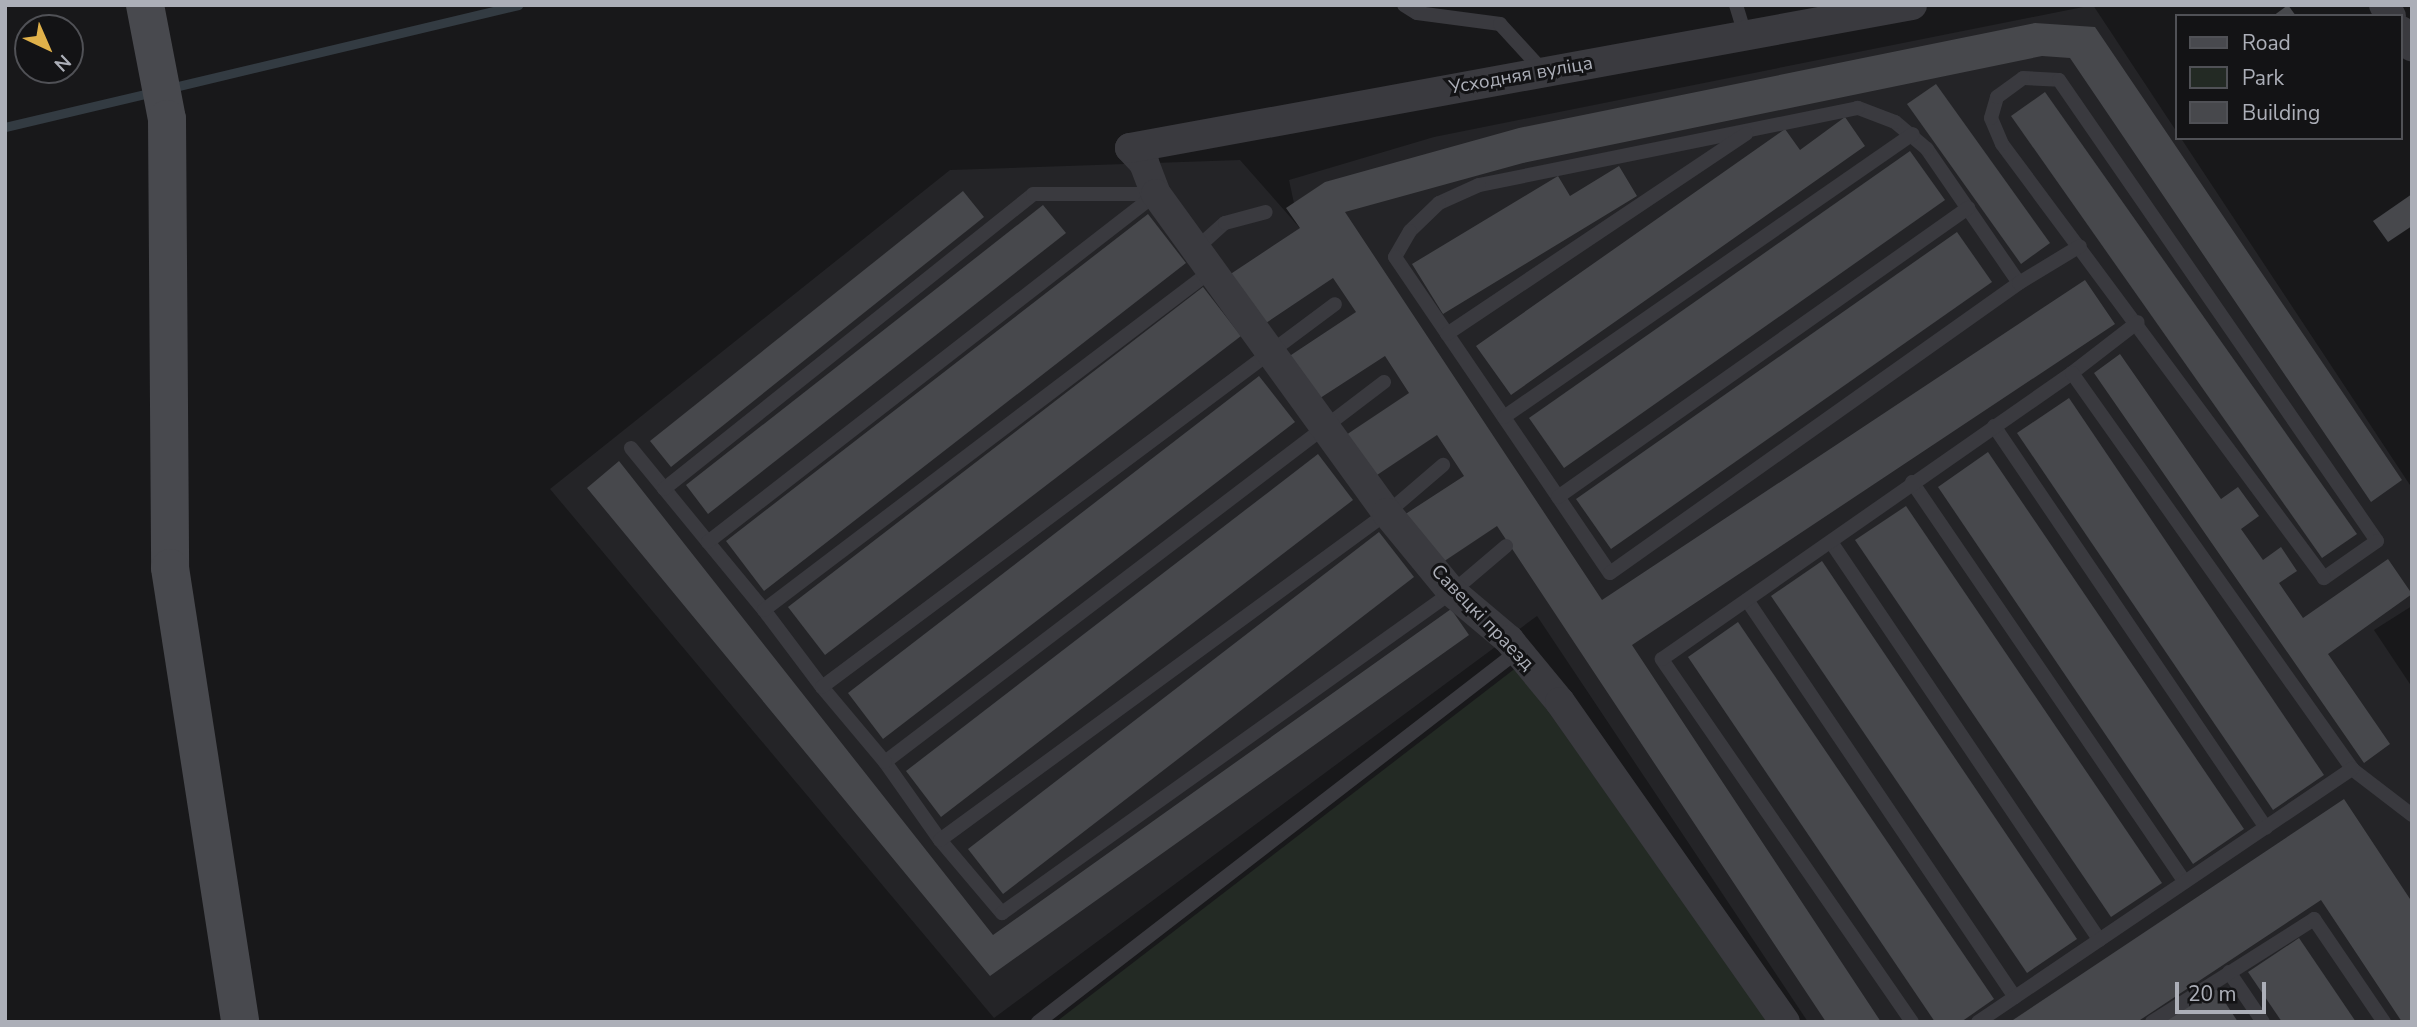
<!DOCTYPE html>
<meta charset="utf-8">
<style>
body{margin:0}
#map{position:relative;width:2417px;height:1027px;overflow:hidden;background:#18181a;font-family:"Nunito Sans",sans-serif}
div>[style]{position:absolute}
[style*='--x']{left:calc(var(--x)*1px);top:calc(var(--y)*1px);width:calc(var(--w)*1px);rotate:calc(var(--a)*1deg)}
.built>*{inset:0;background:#242427}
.green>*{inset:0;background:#232a24}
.stream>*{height:9px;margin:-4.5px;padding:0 4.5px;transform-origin:4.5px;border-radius:4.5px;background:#333b42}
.building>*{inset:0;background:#47484c}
.lane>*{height:14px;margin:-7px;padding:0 7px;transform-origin:7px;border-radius:7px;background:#3a3a3f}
.street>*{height:30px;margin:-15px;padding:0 15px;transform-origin:15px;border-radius:15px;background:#3a3a3f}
.secondary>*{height:38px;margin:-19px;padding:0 19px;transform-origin:19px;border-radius:19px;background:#48494e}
span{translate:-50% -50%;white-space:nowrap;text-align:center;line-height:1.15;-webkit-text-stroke:6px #131315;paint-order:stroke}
.street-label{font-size:19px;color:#acafb8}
.frame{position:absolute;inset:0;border:7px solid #acafb8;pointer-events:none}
.legend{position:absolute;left:2175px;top:14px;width:228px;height:126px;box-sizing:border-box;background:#131315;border:2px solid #505156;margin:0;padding:9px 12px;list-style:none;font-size:21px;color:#acafb8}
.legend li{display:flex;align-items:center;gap:14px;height:35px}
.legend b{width:35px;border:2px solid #505156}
.north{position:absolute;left:14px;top:14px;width:70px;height:70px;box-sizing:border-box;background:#131315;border:2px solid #505156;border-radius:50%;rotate:136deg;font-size:19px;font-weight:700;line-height:28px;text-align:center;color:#acafb8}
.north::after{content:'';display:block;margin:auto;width:24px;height:32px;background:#e0b14a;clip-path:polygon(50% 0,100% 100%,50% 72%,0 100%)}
.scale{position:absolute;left:2175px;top:982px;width:91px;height:32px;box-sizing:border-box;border:4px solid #acafb8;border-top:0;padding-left:9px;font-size:21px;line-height:24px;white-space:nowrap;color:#acafb8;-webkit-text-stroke:5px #131315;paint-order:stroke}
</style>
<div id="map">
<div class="built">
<div style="clip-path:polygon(2093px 5px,2412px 488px,2412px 606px,2374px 630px,2412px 687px,2412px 1022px,1808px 1022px,1537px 616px,994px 1018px,550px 489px,950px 170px,1240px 160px,1299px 227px,1289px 180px,1434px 137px)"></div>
</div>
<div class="green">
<div style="clip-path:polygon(1517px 667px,1768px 1022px,1056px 1022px)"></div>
</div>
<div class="stream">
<div style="--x:170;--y:88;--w:358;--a:-13.4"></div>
<div style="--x:5;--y:127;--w:152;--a:-13.3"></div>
</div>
<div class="building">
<div style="clip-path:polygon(2288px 5px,2296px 16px,2273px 16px)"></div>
<div style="clip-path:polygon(2035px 23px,2095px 27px,2402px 480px,2371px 502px,2070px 58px,2042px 56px,1523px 163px,1345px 212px,1602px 600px,2085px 280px,2115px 324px,1632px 645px,1881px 1022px,1826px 1022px,1497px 526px,1437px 566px,1404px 515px,1464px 476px,1437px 435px,1374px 477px,1346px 435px,1409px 393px,1385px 356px,1314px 402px,1282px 361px,1356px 312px,1333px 278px,1257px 329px,1223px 279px,1300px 228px,1286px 208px,1325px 182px,1519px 128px)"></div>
<div style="clip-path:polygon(1936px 84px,2050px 243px,2021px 264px,1907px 104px)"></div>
<div style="clip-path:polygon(2045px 92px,2357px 534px,2322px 558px,2011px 116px)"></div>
<div style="clip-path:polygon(1845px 117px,1865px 146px,1511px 395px,1476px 346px,1785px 129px,1800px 150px)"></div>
<div style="clip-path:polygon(1910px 151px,1945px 200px,1564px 468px,1529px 418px)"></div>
<div style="clip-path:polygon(1619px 166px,1637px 196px,1443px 314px,1412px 264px,1558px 176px,1570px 196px)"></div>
<div style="clip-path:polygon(963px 191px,984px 217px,671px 467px,650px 441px)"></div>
<div style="clip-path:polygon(2412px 194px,2412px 226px,2388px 242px,2373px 221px)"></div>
<div style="clip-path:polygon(1043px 205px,1066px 233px,708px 514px,686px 485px)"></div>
<div style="clip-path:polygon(1148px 214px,1186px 263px,764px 591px,726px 541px)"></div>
<div style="clip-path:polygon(1957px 232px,1992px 282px,1611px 549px,1576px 499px)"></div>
<div style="clip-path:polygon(1203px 287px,1241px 336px,825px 655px,788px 607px)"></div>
<div style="clip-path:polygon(2120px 354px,2221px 499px,2238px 487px,2259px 516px,2241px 529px,2263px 560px,2281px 547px,2297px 571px,2279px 583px,2303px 618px,2388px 559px,2412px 594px,2328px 654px,2390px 744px,2364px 763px,2094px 373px)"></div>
<div style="clip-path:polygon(1259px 376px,1295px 422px,883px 739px,848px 693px)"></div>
<div style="clip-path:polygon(2069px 398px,2324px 775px,2273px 810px,2017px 433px)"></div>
<div style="clip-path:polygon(1988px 452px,2244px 829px,2193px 864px,1938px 487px)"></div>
<div style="clip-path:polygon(1318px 454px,1353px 500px,941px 817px,906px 771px)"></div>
<div style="clip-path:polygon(619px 461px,993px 935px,1451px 609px,1469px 635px,990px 976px,587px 488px)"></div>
<div style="clip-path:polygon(1906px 506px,2162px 883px,2111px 917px,1855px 540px)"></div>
<div style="clip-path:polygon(1379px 532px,1414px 577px,1003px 894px,968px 849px)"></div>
<div style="clip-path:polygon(1822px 561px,2077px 939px,2027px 973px,1771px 596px)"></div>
<div style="clip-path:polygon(1738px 622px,1994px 999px,1961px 1022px,1935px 1022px,1688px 657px)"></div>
<div style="clip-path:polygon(2344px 799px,2412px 902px,2412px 1022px,2402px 1022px,2321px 900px,2137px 1022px,2010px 1022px)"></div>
<div style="clip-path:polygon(2299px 938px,2356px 1022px,2282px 1022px,2248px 972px)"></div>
<div style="clip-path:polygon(2215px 987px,2238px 1022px,2163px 1022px)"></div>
</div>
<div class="lane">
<div style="--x:1404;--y:5;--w:15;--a:32"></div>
<div style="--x:1417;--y:13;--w:84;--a:7.5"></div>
<div style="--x:1500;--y:24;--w:64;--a:47.5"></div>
<div style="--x:1736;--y:5;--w:34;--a:73"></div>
<div style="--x:2023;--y:78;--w:36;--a:3"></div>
<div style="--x:2059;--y:80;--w:560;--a:55.4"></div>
<div style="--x:2377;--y:541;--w:65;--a:145.1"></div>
<div style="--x:2324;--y:578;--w:540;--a:-126.57"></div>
<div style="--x:2002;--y:144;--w:28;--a:-113"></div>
<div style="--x:1991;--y:118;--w:22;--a:-74"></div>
<div style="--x:1997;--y:97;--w:32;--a:-36"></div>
<div style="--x:1198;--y:247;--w:36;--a:-42"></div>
<div style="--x:1225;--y:223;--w:42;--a:-15"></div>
<div style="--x:2019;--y:283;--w:163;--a:-124.5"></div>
<div style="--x:1927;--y:149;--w:42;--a:-139.8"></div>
<div style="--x:1895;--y:122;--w:40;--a:-159"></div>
<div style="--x:1858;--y:108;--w:387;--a:168.5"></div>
<div style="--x:1479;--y:185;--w:44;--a:155.8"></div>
<div style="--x:1439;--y:203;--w:40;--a:136"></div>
<div style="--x:1410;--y:231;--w:30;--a:120"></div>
<div style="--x:1395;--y:257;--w:382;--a:55.8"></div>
<div style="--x:1610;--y:573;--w:501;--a:-35.34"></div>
<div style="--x:2019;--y:283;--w:71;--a:-31.2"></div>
<div style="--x:1447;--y:334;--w:360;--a:-33.8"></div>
<div style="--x:2072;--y:373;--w:83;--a:-37.7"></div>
<div style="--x:1384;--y:382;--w:627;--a:142.71"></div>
<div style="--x:885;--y:762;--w:95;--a:54.8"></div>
<div style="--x:940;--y:840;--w:96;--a:49.7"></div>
<div style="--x:1002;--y:913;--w:553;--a:-35.5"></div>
<div style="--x:1452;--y:592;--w:71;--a:-40.4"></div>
<div style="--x:1504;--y:417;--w:497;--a:-34.7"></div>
<div style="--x:1994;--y:426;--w:485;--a:55.9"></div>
<div style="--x:631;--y:448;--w:122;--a:50.7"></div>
<div style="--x:1912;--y:482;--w:484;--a:55.7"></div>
<div style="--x:664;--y:489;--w:472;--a:-38.6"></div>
<div style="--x:1033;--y:194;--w:123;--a:0"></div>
<div style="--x:1558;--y:497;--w:502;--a:-35.18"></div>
<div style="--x:1831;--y:542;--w:480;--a:56"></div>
<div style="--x:1747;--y:600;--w:479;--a:56"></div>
<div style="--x:764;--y:610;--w:88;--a:-129.5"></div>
<div style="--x:708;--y:542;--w:567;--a:-37.84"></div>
<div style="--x:822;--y:687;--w:96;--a:-127"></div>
<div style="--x:764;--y:610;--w:561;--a:-37.18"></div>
<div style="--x:885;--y:762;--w:98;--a:-130"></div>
<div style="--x:822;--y:687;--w:640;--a:-36.74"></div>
<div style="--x:940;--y:840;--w:554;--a:-36.19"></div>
<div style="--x:1387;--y:513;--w:74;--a:-40.6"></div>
<div style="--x:2229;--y:972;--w:60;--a:55.8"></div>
<div style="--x:1038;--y:1022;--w:607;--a:-37.7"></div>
<div style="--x:1912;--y:1022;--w:441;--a:-124.6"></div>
<div style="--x:1662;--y:659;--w:500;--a:-34.9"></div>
<div style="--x:2072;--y:373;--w:485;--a:54.7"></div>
<div style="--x:2352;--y:769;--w:76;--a:37.5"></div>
<div style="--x:1978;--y:1022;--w:452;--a:-34.1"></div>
<div style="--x:2152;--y:1022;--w:192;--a:-32.4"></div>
<div style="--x:2314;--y:919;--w:125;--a:55.8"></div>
</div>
<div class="street">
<div style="--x:2384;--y:5;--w:13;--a:58"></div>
<div style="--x:2401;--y:31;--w:19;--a:54"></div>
<div style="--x:1130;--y:148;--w:21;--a:47"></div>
<div style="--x:1144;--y:163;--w:33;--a:69"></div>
<div style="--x:1156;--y:194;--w:394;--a:54.1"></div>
<div style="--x:1387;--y:513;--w:102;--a:50.6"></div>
<div style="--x:1452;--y:592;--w:75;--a:40.1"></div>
<div style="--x:1509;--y:640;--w:80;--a:50.6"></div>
<div style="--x:1560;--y:702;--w:391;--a:54.9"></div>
<div style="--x:1130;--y:148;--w:795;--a:-10.36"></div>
</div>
<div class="secondary">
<div style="--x:145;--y:5;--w:116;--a:79.1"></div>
<div style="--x:167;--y:119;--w:449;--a:89.6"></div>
<div style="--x:170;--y:568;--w:459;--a:81.2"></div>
</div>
<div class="street-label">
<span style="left:1521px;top:76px;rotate:-10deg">Усходняя вуліца</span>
<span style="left:1482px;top:618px;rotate:46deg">Савецкі праезд</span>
</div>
<div class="frame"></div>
<ul class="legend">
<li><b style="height:9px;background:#48494e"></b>Road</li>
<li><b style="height:19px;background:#232a24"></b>Park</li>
<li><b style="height:19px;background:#47484c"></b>Building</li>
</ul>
<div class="north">N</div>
<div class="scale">20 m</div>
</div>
